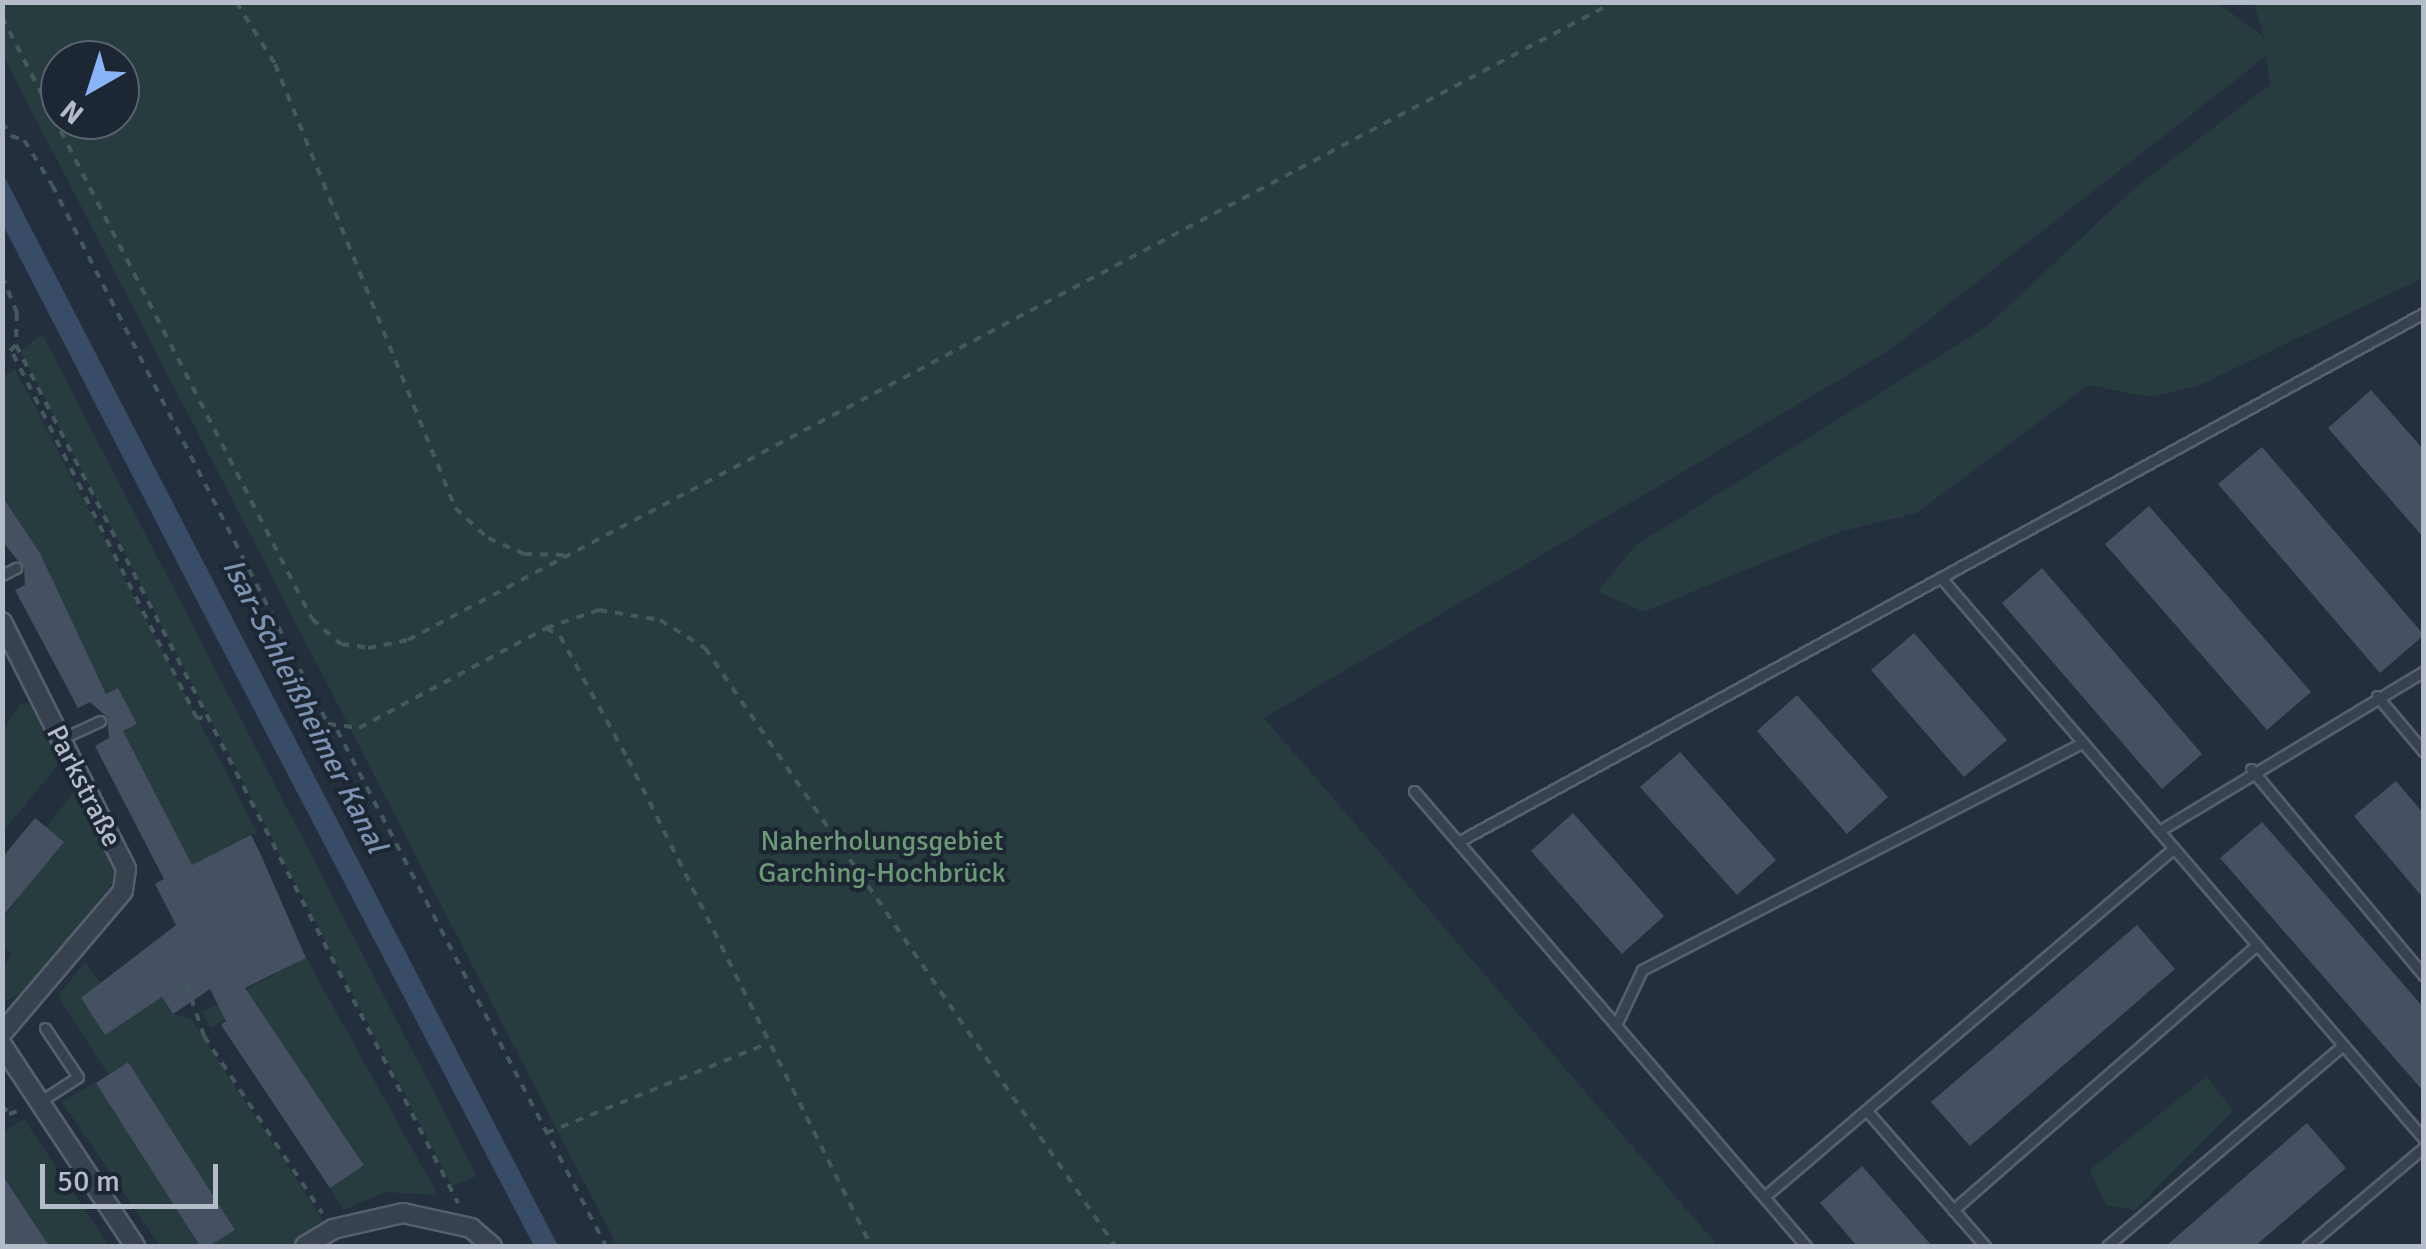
<!DOCTYPE html>
<meta charset="utf-8">
<style>
body{margin:0}
#map{position:relative;width:2426px;height:1249px;overflow:hidden;background:#242f3e;font-family:Signika,sans-serif}
div>[style]{position:absolute}
[style*='--x']{left:calc(var(--x)*1px);top:calc(var(--y)*1px);width:calc(var(--w)*1px);rotate:calc(var(--a)*1deg)}
.green>*{inset:0;background:#263c3f}
.water>*{inset:0;background:#394c67}
.building>*{inset:0;background:#455162}
.path>*{height:4px;margin-top:-2px;transform-origin:0;background:repeating-linear-gradient(90deg,#44595c 0 8px,transparent 0 16px)}
.roads{filter:drop-shadow(2px 0 #565f6c) drop-shadow(-2px 0 #565f6c) drop-shadow(0 2px #565f6c) drop-shadow(0 -2px #565f6c)}
.service>*{height:9px;margin:-4.5px;padding:0 4.5px;transform-origin:4.5px;border-radius:4.5px;background:#38414e}
.minor>*{height:18px;margin:-9px;padding:0 9px;transform-origin:9px;border-radius:9px;background:#38414e}
span{translate:-50% -50%;white-space:nowrap;text-align:center;line-height:1.15;-webkit-text-stroke:8px #1d2633;paint-order:stroke}
.street-label{font-size:28px;color:#b4bcc9}
.park-label{font-size:28px;color:#6b9a76}
.water-label{font-size:30px;color:#7c92b1;font-style:italic}
.frame{position:absolute;inset:0;border:5px solid #b4bcc9;pointer-events:none}
.north{position:absolute;left:40px;top:40px;width:100px;height:100px;box-sizing:border-box;background:#1d2633;border:2px solid #59626f;border-radius:50%;rotate:219deg;font-size:28px;font-weight:700;line-height:40px;text-align:center;color:#b4bcc9}
.north::after{content:'';display:block;margin:auto;width:35px;height:45px;background:#8ab4f8;clip-path:polygon(50% 0,100% 100%,50% 72%,0 100%)}
.scale{position:absolute;left:40px;top:1164px;width:178px;height:45px;box-sizing:border-box;border:5px solid #b4bcc9;border-top:0;padding-left:12px;font-size:30px;line-height:35px;white-space:nowrap;color:#b4bcc9;-webkit-text-stroke:8px #1d2633;paint-order:stroke}
</style>
<div id="map">
<div class="green">
<div style="clip-path:polygon(evenodd,3px 2px,2216px 2px,2264px 37px,2254px 3px,2423px 3px,2423px 278px,2198px 386px,2149px 397px,2089px 385px,1916px 513px,1839px 532px,1643px 612px,1598px 591px,1636px 545px,1986px 327px,2138px 185px,2270px 85px,2266px 56px,1890px 350px,1264px 718px,1718px 1246px,617px 1246px,3px 55px,3px 2px,60px 60px,120px 60px,120px 120px,60px 120px,60px 60px)"></div>
<div style="clip-path:polygon(42px 334px,477px 1176px,452px 1186px,20px 351px)"></div>
<div style="clip-path:polygon(15px 369px,257px 832px,192px 865px,123px 731px,118px 688px,106px 694px,44px 576px,50px 572px,40px 553px,3px 496px,3px 376px)"></div>
<div style="clip-path:polygon(21px 703px,30px 704px,60px 762px,3px 832px,3px 729px)"></div>
<div style="clip-path:polygon(75px 791px,118px 876px,29px 989px,3px 1002px,3px 967px,12px 954px,3px 947px,3px 920px,17px 900px,3px 889px,32px 880px,64px 842px,46px 827px)"></div>
<div style="clip-path:polygon(306px 958px,438px 1195px,384px 1192px,344px 1210px,330px 1188px,364px 1164px,255px 1003px,210px 1028px,202px 1012px)"></div>
<div style="clip-path:polygon(85px 962px,102px 985px,81px 999px,105px 1034px,162px 997px,173px 1014px,191px 1019px,328px 1228px,295px 1246px,209px 1246px,234px 1229px,128px 1062px,108px 1074px,58px 996px)"></div>
<div style="clip-path:polygon(2207px 1076px,2233px 1111px,2135px 1210px,2106px 1205px,2090px 1170px)"></div>
<div style="clip-path:polygon(96px 1082px,200px 1246px,160px 1246px,62px 1102px)"></div>
<div style="clip-path:polygon(24px 1119px,109px 1246px,49px 1246px,3px 1174px,3px 1132px)"></div>
</div>
<div class="water">
<div style="clip-path:polygon(2px 172px,237px 627px,558px 1246px,534px 1246px,192px 591px,3px 225px)"></div>
</div>
<div class="building">
<div style="clip-path:polygon(2371px 390px,2424px 450px,2424px 538px,2328px 428px)"></div>
<div style="clip-path:polygon(2262px 447px,2424px 635px,2380px 673px,2218px 484px)"></div>
<div style="clip-path:polygon(2px 496px,40px 553px,106px 694px,118px 688px,137px 724px,123px 731px,192px 865px,251px 835px,260px 853px,306px 958px,245px 988px,364px 1165px,330px 1188px,221px 1025px,226px 1021px,210px 989px,173px 1014px,162px 997px,105px 1035px,81px 998px,176px 925px,155px 884px,164px 879px,95px 746px,109px 738px,107px 717px,90px 702px,78px 708px,15px 590px,25px 585px,24px 568px,2px 541px)"></div>
<div style="clip-path:polygon(2149px 506px,2311px 692px,2267px 730px,2105px 544px)"></div>
<div style="clip-path:polygon(2042px 568px,2202px 754px,2162px 789px,2002px 603px)"></div>
<div style="clip-path:polygon(1914px 633px,2007px 740px,1964px 777px,1871px 670px)"></div>
<div style="clip-path:polygon(1797px 695px,1888px 797px,1847px 834px,1757px 731px)"></div>
<div style="clip-path:polygon(1680px 752px,1776px 860px,1737px 895px,1640px 787px)"></div>
<div style="clip-path:polygon(2396px 781px,2424px 814px,2424px 899px,2354px 816px)"></div>
<div style="clip-path:polygon(1573px 813px,1664px 916px,1622px 954px,1531px 851px)"></div>
<div style="clip-path:polygon(35px 818px,64px 842px,2px 917px,2px 858px)"></div>
<div style="clip-path:polygon(2262px 822px,2424px 1008px,2424px 1092px,2220px 858px)"></div>
<div style="clip-path:polygon(2137px 925px,2175px 969px,1970px 1146px,1931px 1102px)"></div>
<div style="clip-path:polygon(128px 1062px,235px 1230px,209px 1246px,200px 1246px,96px 1083px)"></div>
<div style="clip-path:polygon(2307px 1123px,2346px 1168px,2255px 1246px,2166px 1246px)"></div>
<div style="clip-path:polygon(1862px 1166px,1932px 1246px,1857px 1246px,1820px 1203px)"></div>
<div style="clip-path:polygon(2px 1174px,49px 1246px,2px 1246px)"></div>
</div>
<div class="path">
<div style="--x:236;--y:2;--w:73;--a:57.8"></div>
<div style="--x:275;--y:64;--w:479;--a:67.9"></div>
<div style="--x:455;--y:508;--w:45;--a:42.3"></div>
<div style="--x:488;--y:538;--w:39;--a:24"></div>
<div style="--x:524;--y:554;--w:40;--a:1.4"></div>
<div style="--x:2;--y:17;--w:677;--a:62.75"></div>
<div style="--x:312;--y:619;--w:38;--a:41"></div>
<div style="--x:341;--y:644;--w:27;--a:8"></div>
<div style="--x:368;--y:648;--w:41;--a:-11.3"></div>
<div style="--x:408;--y:640;--w:1364;--a:-27.88"></div>
<div style="--x:2;--y:122;--w:17;--a:57"></div>
<div style="--x:11;--y:136;--w:14;--a:17"></div>
<div style="--x:24;--y:140;--w:53;--a:58.1"></div>
<div style="--x:52;--y:185;--w:606;--a:62.88"></div>
<div style="--x:328;--y:724;--w:31;--a:7"></div>
<div style="--x:359;--y:728;--w:212;--a:-28.1"></div>
<div style="--x:546;--y:628;--w:56;--a:-18.8"></div>
<div style="--x:599;--y:610;--w:62;--a:9.3"></div>
<div style="--x:660;--y:620;--w:53;--a:31.9"></div>
<div style="--x:705;--y:648;--w:725;--a:55.56"></div>
<div style="--x:2;--y:276;--w:40;--a:68"></div>
<div style="--x:17;--y:313;--w:32;--a:92"></div>
<div style="--x:16;--y:345;--w:20;--a:135"></div>
<div style="--x:16;--y:345;--w:965;--a:62.74"></div>
<div style="--x:13;--y:354;--w:409;--a:63.2"></div>
<div style="--x:197;--y:719;--w:6;--a:-18"></div>
<div style="--x:546;--y:628;--w:16;--a:30"></div>
<div style="--x:560;--y:636;--w:141;--a:61.1"></div>
<div style="--x:628;--y:759;--w:544;--a:63.48"></div>
<div style="--x:337;--y:730;--w:582;--a:62.47"></div>
<div style="--x:186;--y:983;--w:56;--a:71.2"></div>
<div style="--x:204;--y:1036;--w:213;--a:56.3"></div>
<div style="--x:2;--y:1105;--w:11;--a:52"></div>
<div style="--x:9;--y:1114;--w:13;--a:-18"></div>
<div style="--x:546;--y:1133;--w:240;--a:-22"></div>
</div>
<div class="roads">
<div class="service">
<div style="--x:2;--y:575;--w:16;--a:-27"></div>
<div style="--x:1943;--y:580;--w:737;--a:49.29"></div>
<div style="--x:2377;--y:696;--w:73;--a:50"></div>
<div style="--x:61;--y:739;--w:43;--a:-24.8"></div>
<div style="--x:2251;--y:769;--w:270;--a:50.1"></div>
<div style="--x:1414;--y:791;--w:601;--a:49.25"></div>
<div style="--x:2159;--y:831;--w:310;--a:-31.1"></div>
<div style="--x:1458;--y:842;--w:1101;--a:-28.71"></div>
<div style="--x:1616;--y:1025;--w:61;--a:-64.7"></div>
<div style="--x:1642;--y:970;--w:496;--a:-27.3"></div>
<div style="--x:39;--y:1102;--w:46;--a:-32.7"></div>
<div style="--x:78;--y:1077;--w:59;--a:-124"></div>
<div style="--x:1867;--y:1111;--w:179;--a:48.8"></div>
<div style="--x:1764;--y:1197;--w:538;--a:-40.41"></div>
<div style="--x:1953;--y:1210;--w:403;--a:-41.1"></div>
<div style="--x:2107;--y:1246;--w:310;--a:-40.4"></div>
<div style="--x:2307;--y:1246;--w:153;--a:-40.2"></div>
</div>
<div class="minor">
<div style="--x:2;--y:622;--w:276;--a:63.3"></div>
<div style="--x:126;--y:869;--w:22;--a:98"></div>
<div style="--x:123;--y:891;--w:187;--a:130.4"></div>
<div style="--x:2;--y:1045;--w:241;--a:56.5"></div>
<div style="--x:305;--y:1246;--w:33;--a:-31"></div>
<div style="--x:333;--y:1229;--w:72;--a:-12.9"></div>
<div style="--x:403;--y:1213;--w:70;--a:12.4"></div>
<div style="--x:471;--y:1228;--w:28;--a:41"></div>
</div>
</div>
<div class="street-label">
<span style="left:84px;top:786px;rotate:63deg">Parkstraße</span>
</div>
<div class="park-label">
<span style="left:882px;top:857px">Naherholungsgebiet<br>Garching-Hochbrück</span>
</div>
<div class="water-label">
<span style="left:304px;top:706px;rotate:63deg">Isar-Schleißheimer Kanal</span>
</div>
<div class="frame"></div>
<div class="north">N</div>
<div class="scale">50 m</div>
</div>
